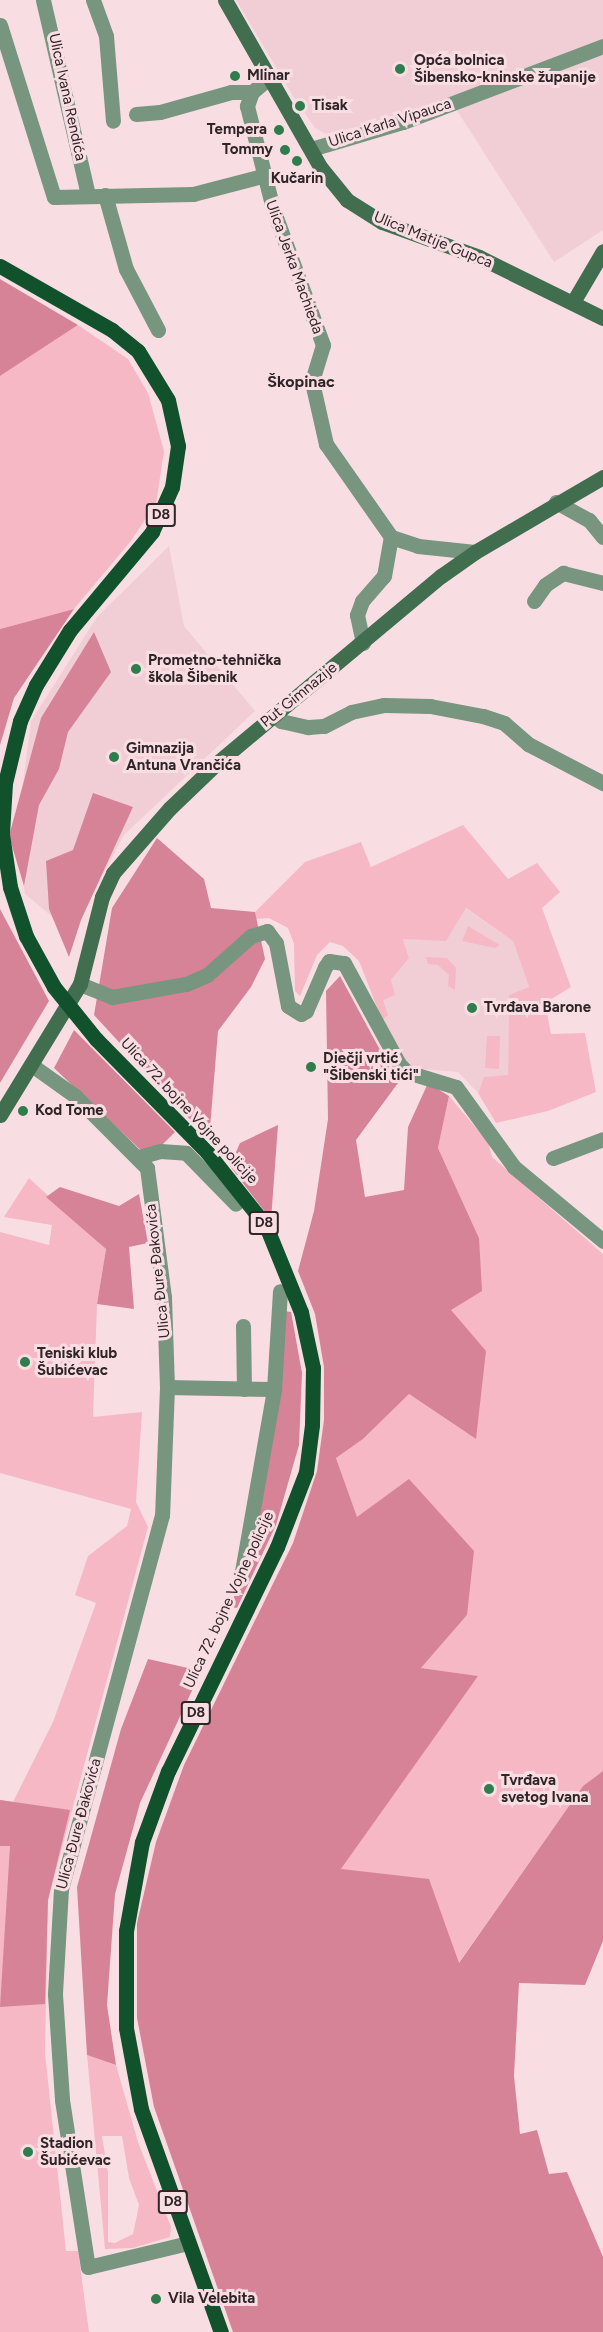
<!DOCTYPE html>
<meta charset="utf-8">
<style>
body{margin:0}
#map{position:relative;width:603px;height:2332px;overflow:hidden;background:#f8dee3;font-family:Figtree,sans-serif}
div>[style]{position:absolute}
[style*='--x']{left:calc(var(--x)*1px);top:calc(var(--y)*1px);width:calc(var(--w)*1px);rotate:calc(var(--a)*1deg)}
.built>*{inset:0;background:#f1ced5}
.green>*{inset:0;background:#f6b8c5}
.forest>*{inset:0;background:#d68398}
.street>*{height:15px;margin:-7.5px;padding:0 7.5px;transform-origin:7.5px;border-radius:7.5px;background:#77957f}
.secondary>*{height:15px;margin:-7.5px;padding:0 7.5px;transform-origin:7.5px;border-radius:7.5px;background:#406e4e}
.primary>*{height:15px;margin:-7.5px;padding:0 7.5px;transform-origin:7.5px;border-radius:7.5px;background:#11522d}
.primary-bridge>*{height:15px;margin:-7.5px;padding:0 7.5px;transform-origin:7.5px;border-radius:7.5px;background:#11522d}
.dots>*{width:16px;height:16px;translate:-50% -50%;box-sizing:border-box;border:3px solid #f8dee3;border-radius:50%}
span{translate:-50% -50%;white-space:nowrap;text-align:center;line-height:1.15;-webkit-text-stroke:6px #f8dee3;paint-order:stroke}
.shield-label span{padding:2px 4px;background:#f8dee3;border:2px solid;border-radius:4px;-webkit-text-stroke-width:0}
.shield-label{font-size:14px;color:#2f2527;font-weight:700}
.poi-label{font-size:15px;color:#2f2527;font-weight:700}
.left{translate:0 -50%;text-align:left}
.right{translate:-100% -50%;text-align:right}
.street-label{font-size:15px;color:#2f2527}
.neighbourhood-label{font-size:16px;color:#2f2527;font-weight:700}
</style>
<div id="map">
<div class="built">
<div style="clip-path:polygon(236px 0,603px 0,603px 39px,395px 118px,326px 134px,315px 128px,293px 96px)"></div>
<div style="clip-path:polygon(603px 53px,603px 230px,554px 262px,456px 109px)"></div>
<div style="clip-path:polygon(169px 546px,184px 626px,255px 711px,124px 835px,72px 933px,25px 894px,16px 837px,31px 721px,97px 617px)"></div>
<div style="clip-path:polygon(465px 908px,513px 941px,529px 987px,509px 996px,508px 1076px,484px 1077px,478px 1093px,458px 1072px,409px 1068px,382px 1020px,383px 1000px,391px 980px,409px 958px,403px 938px)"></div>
</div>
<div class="green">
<div style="clip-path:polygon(78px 325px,128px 359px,148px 393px,164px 451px,156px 504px,130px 542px,74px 609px,0 629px,0 376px)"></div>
<div style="clip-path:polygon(463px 825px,508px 879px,537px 863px,560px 892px,542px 908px,571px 987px,545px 1003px,551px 1034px,585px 1033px,596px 1092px,548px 1111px,496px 1123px,478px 1093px,484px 1077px,508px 1075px,509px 995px,529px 987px,513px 941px,466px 908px,446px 941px,403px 939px,409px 958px,391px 980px,395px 995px,383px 1000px,388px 1015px,382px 1020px,359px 961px,343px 946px,330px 942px,317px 955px,300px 996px,295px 991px,294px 944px,288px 928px,269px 918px,256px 919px,255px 912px,305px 862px,361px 842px,371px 867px)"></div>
<div style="clip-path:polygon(468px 926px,500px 945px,495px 948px,462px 941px)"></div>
<div style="clip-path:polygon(426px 957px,447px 958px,456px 968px,455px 990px,448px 986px,449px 975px,438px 965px,428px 964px)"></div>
<div style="clip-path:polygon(487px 1036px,500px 1036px,499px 1069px,485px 1068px)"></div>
<div style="clip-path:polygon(449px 1096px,488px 1142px,492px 1157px,603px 1254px,603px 1771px,583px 1786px,458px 1964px,341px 1869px,477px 1676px,421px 1668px,467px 1615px,357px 1518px,336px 1458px,363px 1439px,409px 1394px,476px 1439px,450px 1310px,479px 1238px,438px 1148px)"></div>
<div style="clip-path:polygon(29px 1178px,106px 1249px,97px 1304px,93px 1417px,142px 1412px,136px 1502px,148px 1527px,48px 1900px,45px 2053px,66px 2251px,78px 2251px,89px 2332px,0 2332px,0 1800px,13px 1802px,53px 1722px,96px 1603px,75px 1595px,88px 1556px,127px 1526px,131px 1509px,0 1473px,0 1232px,49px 1245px,52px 1225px,4px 1217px)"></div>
<div style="clip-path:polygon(evenodd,87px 2055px,116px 2065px,138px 2142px,171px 2227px,170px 2237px,133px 2248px,105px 2249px,87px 2055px,102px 2136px,122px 2136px,129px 2178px,139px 2205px,133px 2234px,115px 2243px,108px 2242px,108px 2173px,102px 2136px)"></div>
</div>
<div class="forest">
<div style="clip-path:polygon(0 279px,78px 325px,0 376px)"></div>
<div style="clip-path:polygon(74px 609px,14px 698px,0 745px,0 629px)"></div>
<div style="clip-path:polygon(94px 632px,111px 672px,68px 732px,59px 769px,39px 805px,24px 886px,9px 836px,41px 718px)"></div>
<div style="clip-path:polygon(93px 793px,133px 807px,81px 920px,69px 957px,49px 909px,46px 861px,73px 850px)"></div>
<div style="clip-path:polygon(157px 838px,204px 879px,211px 908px,255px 912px,265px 959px,251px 987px,218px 1031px,209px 1140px,94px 1015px,112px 908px)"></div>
<div style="clip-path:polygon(0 909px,49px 1001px,0 1083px)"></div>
<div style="clip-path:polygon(340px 976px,398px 1083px,356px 1140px,365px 1197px,404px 1190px,408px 1127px,428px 1083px,449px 1096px,438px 1148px,479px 1238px,482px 1291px,451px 1310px,486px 1351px,476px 1439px,409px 1394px,363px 1439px,336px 1458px,357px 1517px,409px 1479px,474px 1551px,467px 1615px,421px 1668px,478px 1676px,341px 1869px,429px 1879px,459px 1963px,583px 1786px,603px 1771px,603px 1941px,585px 1985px,519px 1983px,514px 2076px,520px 2134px,537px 2130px,549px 2174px,567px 2172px,603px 2257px,603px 2332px,233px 2332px,154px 2107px,137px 2018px,137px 1923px,156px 1842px,184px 1765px,293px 1543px,317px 1471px,324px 1420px,324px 1367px,315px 1314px,298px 1271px,314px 1211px,328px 1119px,326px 991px)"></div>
<div style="clip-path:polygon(74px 1030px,175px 1132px,149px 1158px,54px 1068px)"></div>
<div style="clip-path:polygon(278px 1125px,271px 1220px,230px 1166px,240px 1143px)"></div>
<div style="clip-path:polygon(60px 1187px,119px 1206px,139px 1194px,148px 1243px,129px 1247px,134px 1309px,97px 1304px,106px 1249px,46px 1197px)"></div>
<div style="clip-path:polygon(284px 1311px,291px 1312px,302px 1373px,299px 1445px,276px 1525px,237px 1608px,231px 1607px,247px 1555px)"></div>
<div style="clip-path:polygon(148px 1659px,201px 1671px,140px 1803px,115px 1894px,107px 2005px,116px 2065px,87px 2055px,77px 1887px,121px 1729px)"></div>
<div style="clip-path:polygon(0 1800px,70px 1810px,48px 1900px,45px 2004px,0 2007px,10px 1846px,0 1846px)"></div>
</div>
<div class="street">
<div style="--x:43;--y:0;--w:200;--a:77"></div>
<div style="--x:93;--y:0;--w:38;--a:70"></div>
<div style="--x:106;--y:36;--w:85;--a:85.3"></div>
<div style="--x:0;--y:25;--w:180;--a:72.6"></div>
<div style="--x:54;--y:197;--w:139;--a:-1.2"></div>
<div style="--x:193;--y:194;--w:71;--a:-14.6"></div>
<div style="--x:270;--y:77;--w:23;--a:140"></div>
<div style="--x:252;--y:92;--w:15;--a:110"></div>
<div style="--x:247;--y:106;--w:106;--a:75.8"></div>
<div style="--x:273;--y:209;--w:145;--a:69.8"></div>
<div style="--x:323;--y:345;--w:39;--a:107"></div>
<div style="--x:312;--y:382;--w:64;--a:77.3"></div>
<div style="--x:326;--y:444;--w:113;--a:55"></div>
<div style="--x:391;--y:537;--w:28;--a:18"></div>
<div style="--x:418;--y:546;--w:57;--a:6"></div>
<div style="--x:136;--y:114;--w:24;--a:-5"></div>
<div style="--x:160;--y:112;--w:74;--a:-15.7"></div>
<div style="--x:231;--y:92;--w:21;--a:0"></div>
<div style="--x:311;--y:149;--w:96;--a:-16.4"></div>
<div style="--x:403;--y:122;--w:214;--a:-20.8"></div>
<div style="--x:105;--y:195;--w:77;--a:74.2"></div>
<div style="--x:126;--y:269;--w:69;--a:62.3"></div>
<div style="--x:556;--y:502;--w:38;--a:29"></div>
<div style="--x:589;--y:520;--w:22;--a:51"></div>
<div style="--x:534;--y:601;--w:19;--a:-55"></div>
<div style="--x:545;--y:585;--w:22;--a:-34"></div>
<div style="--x:563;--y:573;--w:41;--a:14"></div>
<div style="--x:363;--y:643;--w:29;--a:-102"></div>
<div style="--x:357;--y:615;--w:15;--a:-70"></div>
<div style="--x:362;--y:601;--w:33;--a:-49"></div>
<div style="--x:384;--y:576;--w:40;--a:-80"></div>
<div style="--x:274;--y:716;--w:9;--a:36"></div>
<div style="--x:281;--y:721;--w:28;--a:13"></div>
<div style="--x:308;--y:727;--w:16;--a:-4"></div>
<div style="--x:324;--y:726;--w:30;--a:-27"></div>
<div style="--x:351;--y:712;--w:34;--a:-12"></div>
<div style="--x:384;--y:705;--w:46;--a:1.2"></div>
<div style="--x:430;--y:706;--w:54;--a:10.7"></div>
<div style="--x:483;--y:716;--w:22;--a:18"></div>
<div style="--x:504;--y:723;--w:32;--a:41"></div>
<div style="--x:528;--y:744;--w:85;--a:27.5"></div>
<div style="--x:80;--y:984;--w:35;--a:22"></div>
<div style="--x:112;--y:997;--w:75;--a:-10"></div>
<div style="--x:186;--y:984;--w:23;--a:-23"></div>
<div style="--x:207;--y:975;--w:59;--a:-41.6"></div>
<div style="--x:251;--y:936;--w:17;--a:-17"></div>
<div style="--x:267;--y:931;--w:15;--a:53"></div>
<div style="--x:276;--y:943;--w:64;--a:79.2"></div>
<div style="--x:288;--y:1006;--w:15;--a:32"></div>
<div style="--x:301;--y:1014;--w:6;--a:-31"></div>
<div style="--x:306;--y:1011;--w:48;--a:-66.6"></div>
<div style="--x:325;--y:967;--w:7;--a:-56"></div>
<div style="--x:329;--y:961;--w:15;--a:8"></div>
<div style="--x:344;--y:963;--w:115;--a:61.4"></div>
<div style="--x:399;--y:1064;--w:11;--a:45"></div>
<div style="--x:407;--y:1072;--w:51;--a:17"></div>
<div style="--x:456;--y:1087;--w:99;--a:54.1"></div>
<div style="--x:514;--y:1167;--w:116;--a:39.7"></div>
<div style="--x:33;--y:1066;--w:52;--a:35.5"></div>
<div style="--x:75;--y:1096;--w:102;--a:45"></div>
<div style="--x:147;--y:1168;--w:130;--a:82.5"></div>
<div style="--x:164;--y:1297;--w:90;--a:88.1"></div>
<div style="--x:167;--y:1387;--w:128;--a:92.2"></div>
<div style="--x:162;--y:1515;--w:387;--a:105.1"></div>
<div style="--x:61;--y:1889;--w:105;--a:93.3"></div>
<div style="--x:55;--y:1994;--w:106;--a:86.2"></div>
<div style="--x:62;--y:2100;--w:169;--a:81.2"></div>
<div style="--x:88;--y:2267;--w:103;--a:-13.5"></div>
<div style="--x:139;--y:1157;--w:22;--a:-16"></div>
<div style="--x:160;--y:1151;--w:26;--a:4"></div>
<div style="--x:186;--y:1153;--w:71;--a:45.6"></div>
<div style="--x:553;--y:1158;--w:53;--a:-20.8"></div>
<div style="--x:243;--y:1326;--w:63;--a:89.1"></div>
<div style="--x:167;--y:1387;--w:107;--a:1.1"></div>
<div style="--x:241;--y:1577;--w:191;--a:-80"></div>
<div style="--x:274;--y:1389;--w:98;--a:-86.5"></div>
</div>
<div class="secondary">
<div style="--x:225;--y:0;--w:193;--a:60.3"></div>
<div style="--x:321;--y:168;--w:41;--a:50.9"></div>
<div style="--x:347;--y:200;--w:41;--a:32.2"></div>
<div style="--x:382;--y:222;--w:103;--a:19.8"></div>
<div style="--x:479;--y:257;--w:138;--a:26.2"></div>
<div style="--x:573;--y:302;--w:59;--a:-59.5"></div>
<div style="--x:0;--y:1115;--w:153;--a:-58.6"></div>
<div style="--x:80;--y:984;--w:90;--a:-75.8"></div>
<div style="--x:102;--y:897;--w:26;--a:-65"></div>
<div style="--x:113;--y:873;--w:86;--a:-48.8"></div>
<div style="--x:170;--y:808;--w:65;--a:-43.8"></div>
<div style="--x:217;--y:763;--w:292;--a:-39.9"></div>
<div style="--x:441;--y:576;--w:42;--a:-35.2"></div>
<div style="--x:475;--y:552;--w:148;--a:-30.4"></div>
</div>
<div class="primary">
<div style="--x:0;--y:266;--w:129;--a:29.7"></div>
<div style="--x:112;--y:330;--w:33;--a:39"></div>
<div style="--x:138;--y:351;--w:57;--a:58.5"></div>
<div style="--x:168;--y:400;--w:47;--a:77.7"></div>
<div style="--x:178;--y:446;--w:41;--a:98.3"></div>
<div style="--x:172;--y:487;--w:49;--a:114"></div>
<div style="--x:152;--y:532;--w:128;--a:129.9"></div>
<div style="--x:70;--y:630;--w:65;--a:121.7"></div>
<div style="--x:36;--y:685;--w:39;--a:114"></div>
<div style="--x:20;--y:721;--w:64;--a:103.6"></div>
<div style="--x:5;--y:783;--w:51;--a:93.4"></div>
<div style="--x:2;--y:834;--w:54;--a:81.4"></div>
<div style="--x:10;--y:887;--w:52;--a:71.9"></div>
<div style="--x:96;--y:1039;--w:158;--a:45.5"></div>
<div style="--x:207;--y:1152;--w:95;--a:51.4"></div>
<div style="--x:266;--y:1226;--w:93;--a:67.9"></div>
<div style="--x:301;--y:1312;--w:57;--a:77.9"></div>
<div style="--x:313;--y:1368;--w:57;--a:91"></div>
<div style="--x:312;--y:1425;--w:47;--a:97.3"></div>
<div style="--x:306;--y:1472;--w:80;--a:111.1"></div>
<div style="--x:277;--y:1547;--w:249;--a:115.9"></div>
<div style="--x:168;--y:1771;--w:76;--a:110.1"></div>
<div style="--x:142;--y:1842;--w:90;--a:100.2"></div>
<div style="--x:126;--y:1931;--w:97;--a:90"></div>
<div style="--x:126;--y:2028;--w:82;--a:79.5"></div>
<div style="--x:141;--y:2109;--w:237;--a:70.3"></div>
</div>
<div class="primary-bridge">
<div style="--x:26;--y:936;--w:58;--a:61.2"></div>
<div style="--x:54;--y:987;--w:67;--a:51.1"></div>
</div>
<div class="dots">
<div style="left:400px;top:69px;background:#2f7c4c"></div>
<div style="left:235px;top:76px;background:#2f7c4c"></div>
<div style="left:300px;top:106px;background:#2f7c4c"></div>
<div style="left:279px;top:130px;background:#2f7c4c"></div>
<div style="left:285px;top:150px;background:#2f7c4c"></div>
<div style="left:297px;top:161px;background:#2f7c4c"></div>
<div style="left:136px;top:669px;background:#2f7c4c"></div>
<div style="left:114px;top:757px;background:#2f7c4c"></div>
<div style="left:472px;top:1008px;background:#2f7c4c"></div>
<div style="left:311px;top:1067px;background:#2f7c4c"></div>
<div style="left:23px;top:1111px;background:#2f7c4c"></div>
<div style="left:25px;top:1362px;background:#2f7c4c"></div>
<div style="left:489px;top:1789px;background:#2f7c4c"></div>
<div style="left:28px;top:2152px;background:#2f7c4c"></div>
<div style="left:156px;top:2299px;background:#2f7c4c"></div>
</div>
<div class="shield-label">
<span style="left:161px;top:515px">D8</span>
<span style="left:264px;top:1223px">D8</span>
<span style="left:196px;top:1713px">D8</span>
<span style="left:173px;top:2202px">D8</span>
</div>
<div class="poi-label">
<span class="left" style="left:414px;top:69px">Opća bolnica<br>Šibensko-kninske županije</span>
<span class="left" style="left:247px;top:76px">Mlinar</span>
<span class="left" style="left:312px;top:106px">Tisak</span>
<span class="right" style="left:267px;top:130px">Tempera</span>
<span class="right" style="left:273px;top:150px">Tommy</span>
<span style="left:297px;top:179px">Kučarin</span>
<span class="left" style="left:148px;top:669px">Prometno-tehnička<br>škola Šibenik</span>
<span class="left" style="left:126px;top:757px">Gimnazija<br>Antuna Vrančića</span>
<span class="left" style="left:484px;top:1008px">Tvrđava Barone</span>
<span class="left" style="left:323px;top:1067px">Dječji vrtić<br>"Šibenski tići"</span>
<span class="left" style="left:35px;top:1111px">Kod Tome</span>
<span class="left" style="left:37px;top:1362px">Teniski klub<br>Šubićevac</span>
<span class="left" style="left:501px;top:1789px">Tvrđava<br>svetog Ivana</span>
<span class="left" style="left:40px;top:2152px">Stadion<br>Šubićevac</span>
<span class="left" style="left:168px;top:2299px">Vila Velebita</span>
</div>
<div class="street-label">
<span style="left:67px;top:97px;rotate:78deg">Ulica Ivana Rendića</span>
<span style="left:390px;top:123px;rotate:-18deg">Ulica Karla Vipauca</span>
<span style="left:433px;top:240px;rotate:22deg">Ulica Matije Gupca</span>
<span style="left:294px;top:267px;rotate:70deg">Ulica Jerka Machieda</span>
<span style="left:299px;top:695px;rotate:-39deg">Put Gimnazije</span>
<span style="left:189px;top:1111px;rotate:47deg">Ulica 72. bojne Vojne policije</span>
<span style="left:158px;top:1271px;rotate:-96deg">Ulica Đure Đakovića</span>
<span style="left:229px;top:1600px;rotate:-65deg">Ulica 72. bojne Vojne policije</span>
<span style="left:79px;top:1824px;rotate:-75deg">Ulica Đure Đakovića</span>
</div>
<div class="neighbourhood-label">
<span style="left:301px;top:382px">Škopinac</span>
</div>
</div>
